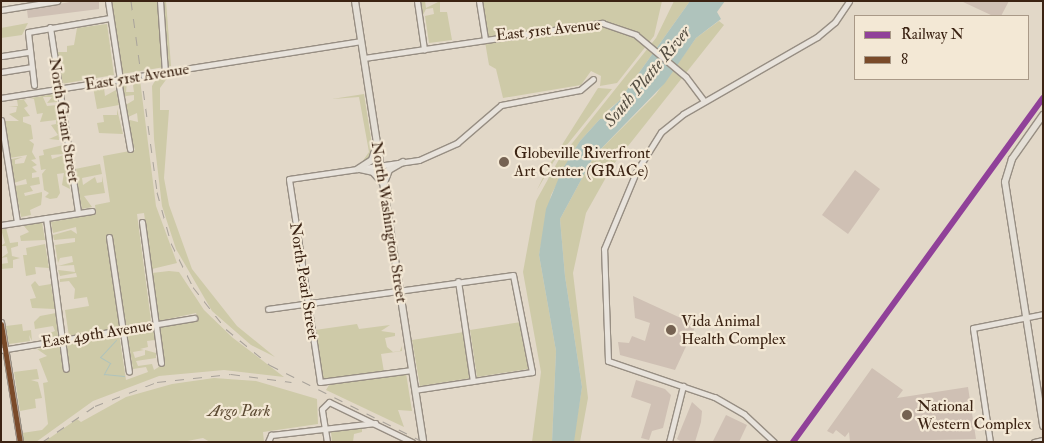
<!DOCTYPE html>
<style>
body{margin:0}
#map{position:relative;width:1044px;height:443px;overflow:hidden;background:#e2d8c8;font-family:"IM FELL Double Pica",serif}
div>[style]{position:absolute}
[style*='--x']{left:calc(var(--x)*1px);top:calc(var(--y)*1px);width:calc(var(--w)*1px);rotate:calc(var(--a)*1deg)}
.green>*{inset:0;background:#cecaa8}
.water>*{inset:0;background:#afc3bc}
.stream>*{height:1px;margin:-0.5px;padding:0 0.5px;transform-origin:0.5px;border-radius:0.5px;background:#afc3bc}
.building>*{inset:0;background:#cfc0b4}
.roads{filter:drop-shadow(1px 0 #978e83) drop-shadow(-1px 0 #978e83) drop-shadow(0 1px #978e83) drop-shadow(0 -1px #978e83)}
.minor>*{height:5px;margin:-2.5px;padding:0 2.5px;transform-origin:2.5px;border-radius:2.5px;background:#e8e3dc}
.major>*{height:6px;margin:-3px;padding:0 3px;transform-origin:3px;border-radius:3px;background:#e4dfd6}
.rail>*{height:1px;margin-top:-0.5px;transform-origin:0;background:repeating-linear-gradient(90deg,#a8a29a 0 9px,transparent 0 18px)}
.bus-1>*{height:5px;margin:-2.5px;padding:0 2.5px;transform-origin:2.5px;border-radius:2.5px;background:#7a4b2a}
.rail-1>*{height:6px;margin:-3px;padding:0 3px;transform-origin:3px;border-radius:3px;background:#904199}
.dots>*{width:14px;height:14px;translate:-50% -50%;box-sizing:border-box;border:2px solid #f3e8d5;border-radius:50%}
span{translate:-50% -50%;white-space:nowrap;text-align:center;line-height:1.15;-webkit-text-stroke:4.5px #f3e8d5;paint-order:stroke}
.street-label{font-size:16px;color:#3b2313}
.poi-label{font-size:16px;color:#3b2313}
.left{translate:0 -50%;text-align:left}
.park-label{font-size:16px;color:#5c4a32;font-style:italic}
.water-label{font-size:18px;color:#575044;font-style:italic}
.frame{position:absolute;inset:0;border:2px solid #3b2313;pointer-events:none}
.legend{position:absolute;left:854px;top:15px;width:175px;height:65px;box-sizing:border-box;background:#f3e8d5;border:1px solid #a99987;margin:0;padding:6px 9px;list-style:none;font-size:15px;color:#3b2313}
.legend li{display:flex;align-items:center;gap:10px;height:25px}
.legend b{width:25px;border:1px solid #a99987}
</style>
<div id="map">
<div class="green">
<div style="clip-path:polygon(110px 1px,166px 1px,171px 66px,122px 74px)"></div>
<div style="clip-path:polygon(421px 1px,425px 1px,426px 8px,440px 1px,440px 12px,447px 12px,452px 40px,429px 43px,425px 16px,434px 14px,433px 8px,426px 9px,423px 15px)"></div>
<div style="clip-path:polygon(478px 1px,662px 1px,654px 36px,617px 83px,600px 86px,601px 76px,591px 71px,581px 85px,503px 98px,496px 69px,489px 65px)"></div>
<div style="clip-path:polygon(674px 1px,690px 1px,619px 101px,608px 110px,605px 119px,600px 119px,580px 141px,551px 195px,539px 255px,556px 351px,552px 442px,532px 442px,541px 372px,523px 272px,536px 201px,558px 161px,656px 38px)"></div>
<div style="clip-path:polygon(719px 21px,724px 25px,613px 165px,586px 213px,573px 273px,588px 398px,580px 442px,573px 442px,582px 387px,565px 276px,560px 219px,594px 156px,656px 94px,696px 38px)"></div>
<div style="clip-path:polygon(28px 23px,22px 35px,1px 38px,1px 28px)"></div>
<div style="clip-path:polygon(107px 24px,114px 75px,61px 84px,57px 52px,67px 52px,67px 46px,74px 45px,77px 28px)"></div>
<div style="clip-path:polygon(168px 77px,160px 88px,160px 110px,169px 110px,164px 178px,169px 205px,192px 269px,237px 326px,275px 357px,251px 345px,212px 311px,176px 249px,162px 206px,154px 139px,152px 86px,156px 79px)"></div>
<div style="clip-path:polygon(140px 80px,156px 206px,177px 263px,152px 269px,144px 213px,137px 214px,151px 321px,118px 327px,126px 380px,148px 372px,146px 367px,133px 369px,127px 332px,153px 328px,155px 340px,147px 341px,148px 347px,140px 349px,144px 350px,133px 352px,135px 358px,145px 355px,145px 350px,156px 353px,156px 358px,136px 361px,138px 366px,152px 364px,154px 370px,165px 363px,159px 327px,198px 319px,196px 313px,159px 321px,152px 273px,169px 271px,179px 272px,204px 310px,233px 338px,284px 377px,224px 370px,159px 376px,93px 401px,36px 442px,24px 442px,22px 433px,42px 430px,48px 424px,43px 383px,48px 382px,39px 359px,47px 356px,37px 349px,70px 343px,65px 310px,89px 306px,87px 297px,74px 299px,75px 289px,69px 281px,60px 282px,60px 279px,77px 277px,76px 273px,60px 276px,58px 270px,75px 272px,74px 265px,58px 266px,73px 262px,72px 256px,60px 258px,58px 263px,55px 245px,75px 242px,75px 238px,54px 240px,53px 235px,71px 230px,77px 234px,76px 227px,53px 233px,51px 222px,96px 214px,95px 205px,110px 202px,103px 156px,135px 150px,126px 119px,138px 122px,137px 113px,126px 118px,124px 106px,134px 100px,134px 95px,126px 96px,123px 101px,121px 84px,127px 82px,126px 92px,134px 92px,133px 85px)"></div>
<div style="clip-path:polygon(116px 85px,104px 88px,105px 96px,116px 90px,119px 105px,97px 109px,93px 87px)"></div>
<div style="clip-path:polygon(598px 88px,612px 89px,554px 161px,537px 190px,548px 167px)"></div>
<div style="clip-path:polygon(55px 94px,57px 102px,47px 103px,52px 97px,43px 97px,47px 106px,57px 105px,59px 140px,49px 139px,58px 135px,51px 125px,56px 124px,56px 120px,40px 122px,43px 113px,37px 114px,34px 99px,30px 98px)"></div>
<div style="clip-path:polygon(364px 94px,372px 145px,369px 158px,362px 162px,369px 152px,359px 97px,332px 99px)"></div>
<div style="clip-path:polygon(27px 99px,24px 100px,28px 106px,24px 108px,30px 116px,23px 117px,23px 122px,31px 125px,33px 139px,29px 140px,34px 144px,32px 152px,36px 159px,31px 160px,37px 165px,32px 167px,37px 172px,32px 173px,32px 178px,39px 177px,40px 184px,30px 186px,33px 191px,24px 193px,25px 196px,42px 192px,42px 196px,41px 205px,30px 210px,31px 215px,21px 217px,15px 186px,27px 184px,26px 179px,14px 183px,11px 159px,23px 157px,15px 160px,15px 164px,24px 163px,27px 155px,10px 158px,5px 121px,19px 121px,9px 114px,16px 112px,17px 107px,8px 107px,18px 106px,17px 100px)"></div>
<div style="clip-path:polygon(117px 109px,123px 134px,99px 133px,97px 123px,104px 122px,103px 115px,117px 115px)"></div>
<div style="clip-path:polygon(63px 145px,64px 154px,51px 155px,52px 159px,64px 155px,70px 189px,62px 185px,64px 173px,57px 174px,60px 193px,57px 198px,50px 199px,45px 197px,49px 193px,44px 190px,42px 174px,46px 169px,41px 170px,39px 156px,44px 155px,43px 150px)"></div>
<div style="clip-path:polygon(100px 164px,102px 174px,82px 178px,83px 185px,95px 177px,97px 183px,102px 182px,102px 176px,105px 193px,84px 196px,92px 207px,82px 209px,75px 169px)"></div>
<div style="clip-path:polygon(42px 222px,45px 240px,21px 241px,20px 236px,29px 232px,24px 226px)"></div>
<div style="clip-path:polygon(6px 228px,10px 243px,18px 242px,18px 246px,11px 248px,12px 256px,20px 258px,13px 260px,13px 268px,1px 269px,1px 264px,8px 263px,7px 257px,1px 258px,8px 253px,6px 246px,1px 246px,5px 243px,1px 229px)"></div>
<div style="clip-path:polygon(45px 244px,49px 268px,35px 267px,36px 274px,26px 276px,23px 255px,27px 255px,26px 248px)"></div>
<div style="clip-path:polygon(35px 281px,39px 286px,51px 284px,55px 309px,32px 308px,30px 299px,36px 298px,31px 285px)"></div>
<div style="clip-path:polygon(56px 313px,58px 336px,47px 338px,47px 334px,55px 331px,53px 326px,35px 329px,34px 322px,40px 316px)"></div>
<div style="clip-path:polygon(521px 322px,528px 369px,477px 377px,470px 330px)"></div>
<div style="clip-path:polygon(22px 324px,23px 331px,31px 330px,32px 341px,29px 335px,30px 341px,9px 344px,6px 326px)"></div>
<div style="clip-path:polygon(357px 324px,359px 329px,390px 325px,381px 331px,395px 333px,395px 336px,385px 338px,387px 347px,393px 352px,400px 351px,402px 346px,402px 351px,381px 354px,384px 372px,323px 382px,315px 330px)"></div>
<div style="clip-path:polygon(464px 332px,471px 378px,420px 386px,412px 340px)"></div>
<div style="clip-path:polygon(37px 369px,39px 379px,31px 380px,38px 382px,42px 398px,35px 399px,36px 408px,20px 411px,14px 372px)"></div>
<div style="clip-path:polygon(406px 373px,412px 411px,398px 410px,404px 427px,326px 390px,329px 385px)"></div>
<div style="clip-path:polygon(214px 378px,256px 381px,317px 399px,318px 424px,263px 432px,264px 442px,210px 442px,203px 438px,182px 442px,44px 442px,77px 419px,81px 422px,126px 397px,172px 384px)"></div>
<div style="clip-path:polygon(362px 428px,362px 432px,354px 434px,353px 442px,332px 442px,331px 432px)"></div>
</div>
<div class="water">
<div style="clip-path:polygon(690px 1px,725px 1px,717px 12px,721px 19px,696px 38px,665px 83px,594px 156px,560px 219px,565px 276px,582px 387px,574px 442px,552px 442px,556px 351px,539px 255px,546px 209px,562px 170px,580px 141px,600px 119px,605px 119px,605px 114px,619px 101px)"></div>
</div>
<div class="stream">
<div style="--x:116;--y:340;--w:23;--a:133"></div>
<div style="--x:100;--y:357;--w:12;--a:31"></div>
<div style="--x:110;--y:363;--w:13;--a:119"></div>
<div style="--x:104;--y:374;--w:20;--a:6"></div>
</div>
<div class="building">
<div style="clip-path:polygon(75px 1px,99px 1px,99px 9px,28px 18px,27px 10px)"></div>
<div style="clip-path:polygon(961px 1px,1009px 1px,1001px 16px,993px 16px)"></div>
<div style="clip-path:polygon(855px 170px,880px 189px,848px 234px,822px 215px)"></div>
<div style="clip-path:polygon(633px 296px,696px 325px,675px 370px,620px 355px,618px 342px,629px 343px,632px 336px,645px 341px,650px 323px,635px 318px)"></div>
<div style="clip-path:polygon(872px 368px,903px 390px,897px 398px,968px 387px,976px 439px,850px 442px,849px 432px,845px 437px,836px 430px,833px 434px,827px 431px)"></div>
<div style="clip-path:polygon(636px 380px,665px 389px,671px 395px,663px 428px,652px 431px,649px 440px,641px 438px,651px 404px,631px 397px)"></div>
<div style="clip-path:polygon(692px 402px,702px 411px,701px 422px,695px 442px,682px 442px,677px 439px)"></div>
<div style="clip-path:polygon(726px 415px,747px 425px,739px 442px,713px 441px)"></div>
</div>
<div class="roads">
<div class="minor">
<div style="--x:108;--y:1;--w:79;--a:81.3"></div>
<div style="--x:160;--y:1;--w:71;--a:86"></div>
<div style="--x:417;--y:1;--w:49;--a:81.7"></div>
<div style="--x:479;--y:1;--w:37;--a:81"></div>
<div style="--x:1;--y:10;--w:57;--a:-9.1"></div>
<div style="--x:50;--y:27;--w:188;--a:81.4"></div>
<div style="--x:2;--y:56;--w:26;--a:-9"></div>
<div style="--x:364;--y:58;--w:241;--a:-8.4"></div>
<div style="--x:602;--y:23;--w:36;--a:19"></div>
<div style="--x:636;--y:35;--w:65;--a:40"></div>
<div style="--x:686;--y:77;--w:30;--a:53"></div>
<div style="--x:1;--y:72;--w:30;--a:-9"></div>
<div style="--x:118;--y:80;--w:70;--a:80.1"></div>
<div style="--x:34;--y:85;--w:53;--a:-96.5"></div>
<div style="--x:28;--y:32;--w:83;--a:-9.7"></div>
<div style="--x:1;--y:98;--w:364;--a:-9"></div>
<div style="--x:1;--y:120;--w:103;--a:81.1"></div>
<div style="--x:46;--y:218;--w:152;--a:82.5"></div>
<div style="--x:142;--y:222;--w:142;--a:82.3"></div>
<div style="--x:1;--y:225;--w:92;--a:-8.7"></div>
<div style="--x:109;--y:237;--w:136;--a:81.6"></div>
<div style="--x:458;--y:281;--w:101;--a:81.5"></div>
<div style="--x:268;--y:309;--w:247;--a:-7.9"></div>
<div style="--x:513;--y:275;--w:99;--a:78.9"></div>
<div style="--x:532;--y:372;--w:118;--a:171.3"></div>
<div style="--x:1;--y:322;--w:121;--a:81"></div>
<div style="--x:1;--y:350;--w:196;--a:-9.4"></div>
<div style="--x:412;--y:370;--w:93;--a:172.6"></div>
<div style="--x:320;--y:382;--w:205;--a:-98.7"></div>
<div style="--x:289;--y:179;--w:131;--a:-8.3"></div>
<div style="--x:419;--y:160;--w:42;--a:-24.1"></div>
<div style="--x:457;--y:143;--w:58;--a:-40.8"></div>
<div style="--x:501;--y:105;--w:80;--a:-10.8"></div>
<div style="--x:580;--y:90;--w:17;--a:-40"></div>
<div style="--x:268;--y:442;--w:8;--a:-67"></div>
<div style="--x:271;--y:435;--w:105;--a:-6.6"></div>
<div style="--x:327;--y:442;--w:33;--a:-99"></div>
<div style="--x:322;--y:409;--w:10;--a:-45"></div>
<div style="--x:329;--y:402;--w:92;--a:25.7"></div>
<div style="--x:669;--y:442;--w:58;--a:-76"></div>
<div style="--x:774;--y:442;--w:41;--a:-137"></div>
<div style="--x:744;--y:414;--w:34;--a:-150"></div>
<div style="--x:714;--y:397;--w:112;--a:-161.2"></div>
<div style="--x:608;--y:361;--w:112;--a:-92"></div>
<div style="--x:604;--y:249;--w:83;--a:-67.4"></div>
<div style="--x:636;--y:172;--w:47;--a:-58"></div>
<div style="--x:661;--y:132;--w:28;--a:-39"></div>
<div style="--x:683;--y:114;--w:155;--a:-29.9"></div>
<div style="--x:817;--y:37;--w:23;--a:-40"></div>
<div style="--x:835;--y:22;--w:25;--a:-56"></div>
<div style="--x:990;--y:442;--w:115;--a:-98.5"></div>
<div style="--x:973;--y:328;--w:71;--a:-11.3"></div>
<div style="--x:1034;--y:442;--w:9;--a:-13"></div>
</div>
<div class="major">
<div style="--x:355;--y:1;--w:446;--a:81.2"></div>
<div style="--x:1043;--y:115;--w:54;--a:125.2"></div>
<div style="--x:1012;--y:159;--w:24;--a:107"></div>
<div style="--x:1005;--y:182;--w:247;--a:81.1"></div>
<div style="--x:358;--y:169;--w:17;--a:-33"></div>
<div style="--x:372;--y:160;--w:13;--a:-72"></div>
<div style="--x:360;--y:169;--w:13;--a:13"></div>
<div style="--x:373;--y:172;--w:13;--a:48"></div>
<div style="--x:384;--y:183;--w:14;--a:-69"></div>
<div style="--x:389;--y:170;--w:16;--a:-30"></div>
</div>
</div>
<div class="rail">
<div style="--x:131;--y:1;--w:193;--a:82.2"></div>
<div style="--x:157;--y:192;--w:53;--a:74.6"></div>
<div style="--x:171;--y:243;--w:49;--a:63.4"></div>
<div style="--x:193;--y:287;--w:53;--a:51.8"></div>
<div style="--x:226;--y:329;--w:57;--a:39.3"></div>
<div style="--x:270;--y:365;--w:172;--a:26.6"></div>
<div style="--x:42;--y:442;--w:64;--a:-34.2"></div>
<div style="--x:95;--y:406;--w:66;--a:-21.2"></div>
<div style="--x:157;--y:382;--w:74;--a:-6.2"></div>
<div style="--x:231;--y:374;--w:61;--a:7.6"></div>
</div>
<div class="bus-1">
<div style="--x:1;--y:324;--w:120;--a:80.9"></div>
</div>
<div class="rail-1">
<div style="--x:793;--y:442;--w:425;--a:-54"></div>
</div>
<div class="dots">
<div style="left:504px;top:162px;background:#756252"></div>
<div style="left:671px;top:330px;background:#756252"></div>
<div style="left:907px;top:415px;background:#756252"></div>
</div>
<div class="street-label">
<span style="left:548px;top:30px;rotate:-6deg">East 51st Avenue</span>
<span style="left:137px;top:77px;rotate:-9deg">East 51st Avenue</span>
<span style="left:64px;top:120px;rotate:81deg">North Grant Street</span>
<span style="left:389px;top:222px;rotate:81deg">North Washington Street</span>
<span style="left:304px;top:281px;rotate:81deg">North Pearl Street</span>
<span style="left:97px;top:334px;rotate:-9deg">East 49th Avenue</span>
</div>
<div class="poi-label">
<span class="left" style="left:514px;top:162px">Globeville Riverfront<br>Art Center (GRACe)</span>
<span class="left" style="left:681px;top:330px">Vida Animal<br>Health Complex</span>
<span class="left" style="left:917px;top:415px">National<br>Western Complex</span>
</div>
<div class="park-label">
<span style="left:239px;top:411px">Argo Park</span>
</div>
<div class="water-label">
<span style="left:648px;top:77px;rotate:-50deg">South Platte River</span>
</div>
<div class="frame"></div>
<ul class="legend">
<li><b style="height:6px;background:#904199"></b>Railway N</li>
<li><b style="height:6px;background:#7a4b2a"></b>8</li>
</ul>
</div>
